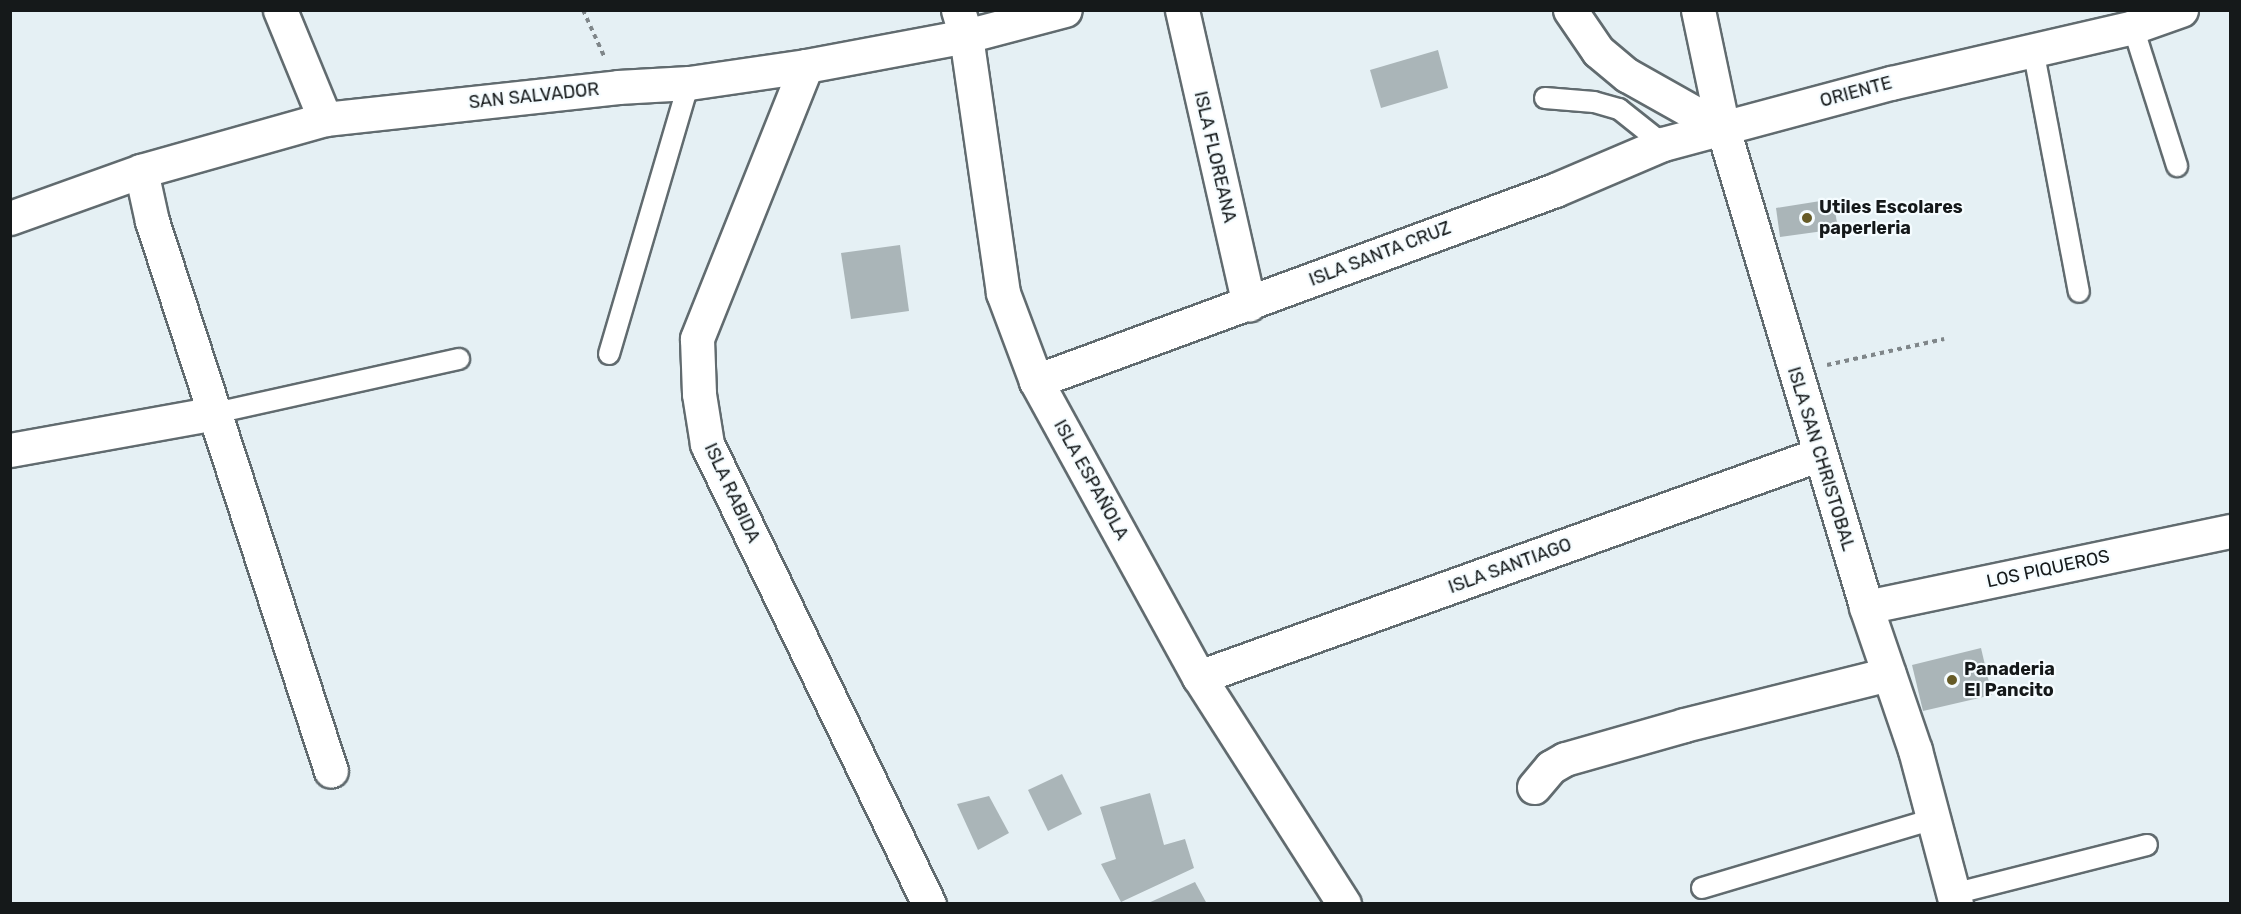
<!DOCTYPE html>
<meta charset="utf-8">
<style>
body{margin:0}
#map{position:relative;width:2241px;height:914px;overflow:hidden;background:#e5f0f4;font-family:Rubik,sans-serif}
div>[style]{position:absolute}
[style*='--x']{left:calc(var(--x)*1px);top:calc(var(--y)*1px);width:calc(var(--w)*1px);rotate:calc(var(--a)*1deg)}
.building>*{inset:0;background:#aab5b8}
.path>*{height:4px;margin-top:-2px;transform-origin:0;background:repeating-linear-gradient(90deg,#7f8689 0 4.5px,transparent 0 9px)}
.roads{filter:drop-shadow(2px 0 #616b6f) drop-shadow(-2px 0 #616b6f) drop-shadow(0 2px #616b6f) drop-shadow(0 -2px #616b6f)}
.service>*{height:20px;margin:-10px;padding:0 10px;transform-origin:10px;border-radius:10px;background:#fff}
.minor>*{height:33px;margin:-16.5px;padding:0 16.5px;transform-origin:16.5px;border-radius:16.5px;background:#fff}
.dots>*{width:16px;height:16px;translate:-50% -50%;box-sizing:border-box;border:3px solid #f5fcff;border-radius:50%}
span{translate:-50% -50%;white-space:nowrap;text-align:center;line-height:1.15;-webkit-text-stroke:4.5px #f5fcff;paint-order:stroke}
.street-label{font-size:18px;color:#15191a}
.poi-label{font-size:18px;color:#15191a;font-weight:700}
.left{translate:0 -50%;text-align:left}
.frame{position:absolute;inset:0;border:12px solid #15191a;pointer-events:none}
</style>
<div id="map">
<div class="building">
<div style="clip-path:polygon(1438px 50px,1448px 88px,1381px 108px,1370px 70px)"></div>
<div style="clip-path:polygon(1833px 199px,1838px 229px,1780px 237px,1776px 208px)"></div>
<div style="clip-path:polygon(900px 245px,909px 311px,851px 319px,841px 253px)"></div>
<div style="clip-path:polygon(1981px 648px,1992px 695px,1923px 711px,1912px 665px)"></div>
<div style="clip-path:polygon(1062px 774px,1082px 814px,1048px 831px,1028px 790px)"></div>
<div style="clip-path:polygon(1150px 793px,1164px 845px,1185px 839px,1194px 868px,1121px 902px,1101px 864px,1116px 859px,1100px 807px)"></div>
<div style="clip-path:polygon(989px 796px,1009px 833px,978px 850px,957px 804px)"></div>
<div style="clip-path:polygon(1195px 882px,1207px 904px,1146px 904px)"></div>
</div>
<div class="path">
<div style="--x:583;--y:10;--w:51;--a:65.5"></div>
<div style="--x:1827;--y:365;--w:120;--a:-12.5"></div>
</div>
<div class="roads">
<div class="service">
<div style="--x:2133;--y:27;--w:146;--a:72.4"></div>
<div style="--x:2033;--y:49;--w:247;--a:79.3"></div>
<div style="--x:1545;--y:98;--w:49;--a:4.7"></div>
<div style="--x:1594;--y:102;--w:26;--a:16"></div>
<div style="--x:1619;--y:109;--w:56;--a:38.5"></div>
<div style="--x:609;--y:354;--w:283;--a:-73.6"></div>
<div style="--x:215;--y:413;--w:250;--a:-12.5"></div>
<div style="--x:1702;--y:888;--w:242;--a:-16.6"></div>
<div style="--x:1953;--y:894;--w:200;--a:-14.2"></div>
</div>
<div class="minor">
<div style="--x:280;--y:10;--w:118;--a:67.6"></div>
<div style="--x:958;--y:10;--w:27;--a:73"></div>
<div style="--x:966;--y:36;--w:260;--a:81.8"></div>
<div style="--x:1003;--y:293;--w:94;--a:69.4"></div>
<div style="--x:1036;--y:381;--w:338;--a:61.2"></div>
<div style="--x:1199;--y:677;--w:269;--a:57.4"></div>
<div style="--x:1182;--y:10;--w:302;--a:77.2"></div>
<div style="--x:1570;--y:10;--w:50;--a:55.7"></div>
<div style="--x:1598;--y:51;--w:38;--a:40"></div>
<div style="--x:1627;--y:75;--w:110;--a:29.4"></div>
<div style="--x:1698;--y:10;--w:122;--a:78.1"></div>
<div style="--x:1723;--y:129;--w:499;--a:73.3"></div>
<div style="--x:1866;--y:607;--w:151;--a:71.1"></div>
<div style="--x:1915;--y:750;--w:159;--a:75.1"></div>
<div style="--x:806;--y:66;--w:294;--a:111.8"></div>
<div style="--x:697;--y:339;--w:55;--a:87.9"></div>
<div style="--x:699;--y:394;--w:51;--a:80.9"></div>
<div style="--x:707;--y:444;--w:511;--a:64.24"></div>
<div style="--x:141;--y:171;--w:51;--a:77.6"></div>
<div style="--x:152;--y:221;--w:578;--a:71.97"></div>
<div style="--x:10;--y:218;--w:139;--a:-19.7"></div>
<div style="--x:141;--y:171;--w:191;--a:-15.8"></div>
<div style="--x:325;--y:119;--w:295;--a:-6.2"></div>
<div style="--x:618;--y:87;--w:71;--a:-3.2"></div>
<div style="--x:689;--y:83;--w:118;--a:-8.3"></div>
<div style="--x:806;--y:66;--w:163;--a:-10.6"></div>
<div style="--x:966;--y:36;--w:102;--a:-14.7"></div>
<div style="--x:1036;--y:381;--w:553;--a:-20.2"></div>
<div style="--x:1555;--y:190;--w:117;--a:-23.1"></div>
<div style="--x:1663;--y:144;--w:236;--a:-15"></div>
<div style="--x:1891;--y:83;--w:248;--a:-13"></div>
<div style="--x:2133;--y:27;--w:51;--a:-19.5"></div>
<div style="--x:10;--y:450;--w:208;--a:-10.2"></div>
<div style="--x:1866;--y:607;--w:372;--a:-11.8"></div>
<div style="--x:1199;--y:677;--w:660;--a:-19.75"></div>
<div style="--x:1534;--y:787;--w:26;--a:-50"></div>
<div style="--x:1551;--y:767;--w:16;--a:-30"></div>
<div style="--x:1565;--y:759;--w:124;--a:-15.9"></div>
<div style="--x:1684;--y:725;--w:211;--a:-14"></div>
</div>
</div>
<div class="dots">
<div style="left:1807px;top:218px;background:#665b27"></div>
<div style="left:1952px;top:680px;background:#665b27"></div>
</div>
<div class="street-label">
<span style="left:1856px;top:92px;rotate:-15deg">ORIENTE</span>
<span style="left:534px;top:96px;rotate:-6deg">SAN SALVADOR</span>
<span style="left:1215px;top:157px;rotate:77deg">ISLA FLOREANA</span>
<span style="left:1380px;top:254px;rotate:-21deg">ISLA SANTA CRUZ</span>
<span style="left:1821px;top:459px;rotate:73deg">ISLA SAN CHRISTOBAL</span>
<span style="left:1091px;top:480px;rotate:61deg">ISLA ESPAÑOLA</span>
<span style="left:732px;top:493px;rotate:65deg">ISLA RABIDA</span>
<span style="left:1510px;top:566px;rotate:-20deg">ISLA SANTIAGO</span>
<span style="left:2048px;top:569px;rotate:-12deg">LOS PIQUEROS</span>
</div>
<div class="poi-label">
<span class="left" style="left:1819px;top:218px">Utiles Escolares<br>paperleria</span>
<span class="left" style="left:1964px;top:680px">Panaderia<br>El Pancito</span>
</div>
<div class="frame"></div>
</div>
